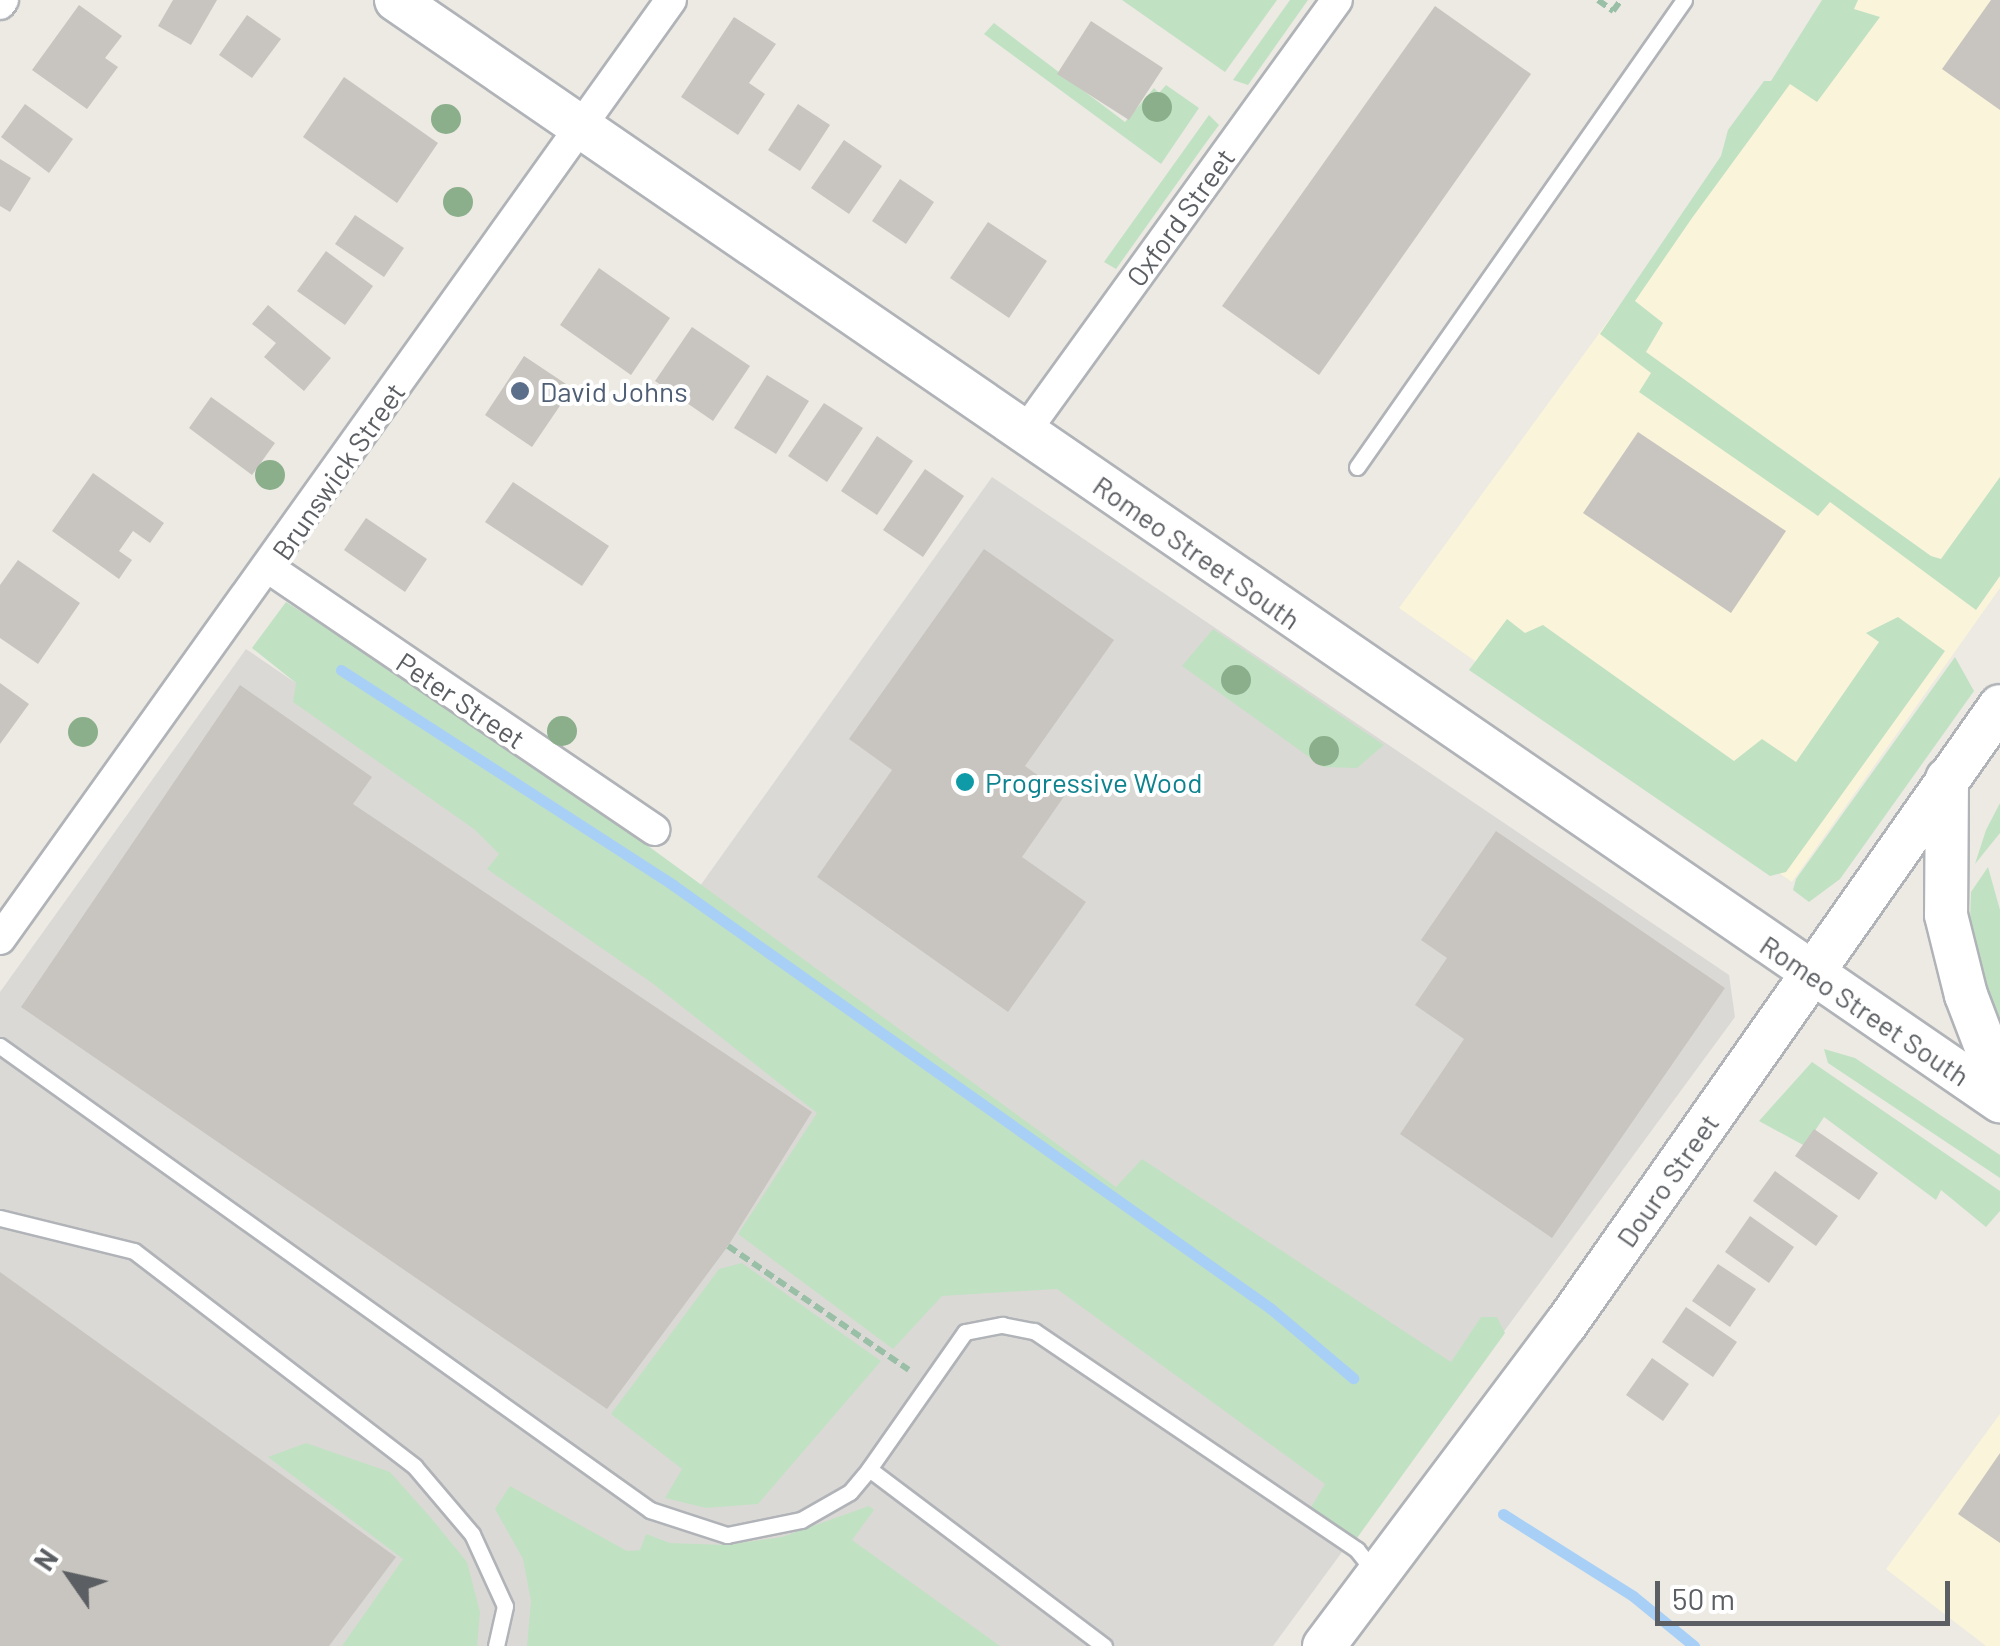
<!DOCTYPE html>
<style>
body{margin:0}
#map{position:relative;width:2000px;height:1646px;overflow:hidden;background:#eceae3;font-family:Barlow,sans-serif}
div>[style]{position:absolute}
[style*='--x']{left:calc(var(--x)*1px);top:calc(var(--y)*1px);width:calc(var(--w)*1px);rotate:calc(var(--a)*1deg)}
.commercial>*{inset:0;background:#faf4da}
.industrial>*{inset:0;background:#dbd9d5}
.green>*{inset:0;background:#c1e1c3}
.stream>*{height:11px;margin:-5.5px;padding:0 5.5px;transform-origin:5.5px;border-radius:5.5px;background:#a8d0f6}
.building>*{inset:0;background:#c8c5c0}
.path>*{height:6px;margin-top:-3px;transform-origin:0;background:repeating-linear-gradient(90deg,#9abfa7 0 10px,transparent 0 15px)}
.roads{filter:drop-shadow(2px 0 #b0b3b7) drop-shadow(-2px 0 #b0b3b7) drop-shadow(0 2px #b0b3b7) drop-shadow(0 -2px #b0b3b7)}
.lane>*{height:15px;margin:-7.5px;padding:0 7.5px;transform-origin:7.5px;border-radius:7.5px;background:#fff}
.street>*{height:30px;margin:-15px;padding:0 15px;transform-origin:15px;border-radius:15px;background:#fff}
.secondary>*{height:42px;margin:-21px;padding:0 21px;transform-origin:21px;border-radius:21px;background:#fff}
.trees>*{width:30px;height:30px;margin:-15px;border-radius:50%;background:#8baf8b}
.dots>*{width:28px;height:28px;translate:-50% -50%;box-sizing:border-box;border:5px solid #fff;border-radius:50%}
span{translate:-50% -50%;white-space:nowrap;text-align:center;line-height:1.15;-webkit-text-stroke:8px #fff;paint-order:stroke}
.street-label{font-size:28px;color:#5b5e62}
.service-label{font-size:28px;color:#4e5e75}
.left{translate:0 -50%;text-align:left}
.culture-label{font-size:28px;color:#0d838f}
.north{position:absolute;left:20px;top:1526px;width:100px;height:100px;-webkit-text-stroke:8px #fff;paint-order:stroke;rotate:304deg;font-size:28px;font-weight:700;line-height:40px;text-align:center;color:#5b5e62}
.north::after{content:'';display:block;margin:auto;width:35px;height:45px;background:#5b5e62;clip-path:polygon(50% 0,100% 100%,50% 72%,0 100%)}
.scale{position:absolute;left:1655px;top:1581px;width:295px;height:45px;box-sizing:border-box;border:5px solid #5b5e62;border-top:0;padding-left:12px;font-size:30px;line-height:35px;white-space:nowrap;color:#5b5e62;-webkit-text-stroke:8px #fff;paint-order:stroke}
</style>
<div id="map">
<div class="commercial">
<div style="clip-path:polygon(1842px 0,2000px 0,2000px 588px,1792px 882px,1399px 608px)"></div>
<div style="clip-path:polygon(2000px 1414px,2000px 1646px,1986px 1646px,1886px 1569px)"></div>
</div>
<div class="industrial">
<div style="clip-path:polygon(992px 477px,1729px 975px,1735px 1017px,1273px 1646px,0 1646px,0 992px,246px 649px,665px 935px)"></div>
</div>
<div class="green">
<div style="clip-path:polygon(1122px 0,1277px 0,1225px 72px)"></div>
<div style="clip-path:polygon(1290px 0,1308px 0,1248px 85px,1233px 80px)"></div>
<div style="clip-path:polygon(1822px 0,1858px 0,1854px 9px,1880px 17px,1817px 102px,1790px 84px,1692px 218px,1635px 301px,1663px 323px,1646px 352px,1931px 556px,1941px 559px,2000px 477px,2000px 576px,1976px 610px,1830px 502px,1818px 516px,1639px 392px,1651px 373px,1600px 334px,1721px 156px,1728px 130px,1764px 81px,1771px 81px)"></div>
<div style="clip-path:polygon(994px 23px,1125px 122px,1154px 88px,1159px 93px,1166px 85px,1199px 108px,1161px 164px,984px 34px)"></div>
<div style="clip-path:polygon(1209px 115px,1219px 125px,1205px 144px,1116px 269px,1104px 262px)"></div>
<div style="clip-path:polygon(286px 602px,511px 746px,1116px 1187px,1142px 1159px,1451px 1362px,1481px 1317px,1497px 1317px,1505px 1333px,1357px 1538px,1341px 1537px,1310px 1509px,1325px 1484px,1057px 1289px,942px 1296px,893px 1349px,738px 1234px,817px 1113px,652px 983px,487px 869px,499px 854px,474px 829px,293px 702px,296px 683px,252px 648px)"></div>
<div style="clip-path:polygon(1898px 617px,1945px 651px,1786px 872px,1770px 876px,1469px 670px,1507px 619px,1525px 633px,1543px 625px,1734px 761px,1762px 739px,1796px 762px,1879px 642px,1866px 633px)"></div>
<div style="clip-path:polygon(1213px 629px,1384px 745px,1357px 768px,1323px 767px,1182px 666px)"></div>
<div style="clip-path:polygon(1955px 657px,1974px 691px,1840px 879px,1809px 902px,1793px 890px,1796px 879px)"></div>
<div style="clip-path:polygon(2000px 803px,2000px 833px,1975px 864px,1986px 830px)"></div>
<div style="clip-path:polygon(1988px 867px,2000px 910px,2000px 1025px,1972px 947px,1970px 920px,1971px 892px)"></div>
<div style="clip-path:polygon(1824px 1049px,1855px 1058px,2000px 1155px,2000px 1178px,1828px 1063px)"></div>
<div style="clip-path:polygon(1812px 1062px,2000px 1191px,2000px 1211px,1986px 1227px,1941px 1190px,1936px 1200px,1824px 1117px,1805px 1146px,1759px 1121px)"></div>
<div style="clip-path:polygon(742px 1263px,881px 1361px,758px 1504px,706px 1508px,665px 1498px,682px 1469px,611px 1414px,719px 1269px)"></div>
<div style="clip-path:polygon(306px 1443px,390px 1472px,431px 1518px,467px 1562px,480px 1612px,477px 1646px,342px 1646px,403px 1559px,268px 1457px)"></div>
<div style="clip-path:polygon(510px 1486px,627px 1551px,640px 1550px,646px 1534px,670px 1543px,727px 1545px,782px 1537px,869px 1506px,874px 1510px,852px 1540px,1000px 1646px,527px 1646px,531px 1601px,523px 1559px,495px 1509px)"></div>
</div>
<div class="stream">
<div style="--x:341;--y:670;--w:396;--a:32.9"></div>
<div style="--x:673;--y:885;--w:732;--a:35.32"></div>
<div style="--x:1270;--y:1308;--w:109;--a:40.1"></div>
<div style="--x:1503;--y:1514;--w:154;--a:32.2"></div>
<div style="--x:1633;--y:1596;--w:79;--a:39.3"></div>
</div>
<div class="building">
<div style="clip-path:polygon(173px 0,217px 0,191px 45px,158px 26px)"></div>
<div style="clip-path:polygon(1991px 0,2000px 0,2000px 110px,1942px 69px)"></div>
<div style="clip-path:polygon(79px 5px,122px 36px,105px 58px,118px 67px,87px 109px,32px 70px)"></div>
<div style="clip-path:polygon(1435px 6px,1531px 74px,1319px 375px,1222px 306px)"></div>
<div style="clip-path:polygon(247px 15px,281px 39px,252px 78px,219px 55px)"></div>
<div style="clip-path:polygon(734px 17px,776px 44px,749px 83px,765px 94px,738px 135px,681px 97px)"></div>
<div style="clip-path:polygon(1091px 21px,1163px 68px,1129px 120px,1057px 74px)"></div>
<div style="clip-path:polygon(344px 77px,438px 143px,397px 203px,303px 137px)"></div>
<div style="clip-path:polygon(25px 104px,73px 139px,49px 173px,1px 137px)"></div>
<div style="clip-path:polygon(798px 104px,830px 125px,800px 171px,768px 150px)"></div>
<div style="clip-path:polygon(844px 140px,882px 166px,849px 214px,811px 188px)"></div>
<div style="clip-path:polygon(0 159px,31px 178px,10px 212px,0 206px)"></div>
<div style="clip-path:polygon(900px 179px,934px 202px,906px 244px,872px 221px)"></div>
<div style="clip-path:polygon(355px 215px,404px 248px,384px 277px,335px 244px)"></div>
<div style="clip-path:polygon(988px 222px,1047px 261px,1009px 318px,950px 278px)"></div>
<div style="clip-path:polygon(326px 251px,373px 286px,345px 325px,297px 291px)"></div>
<div style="clip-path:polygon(599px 268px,670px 318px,631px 375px,560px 325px)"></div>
<div style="clip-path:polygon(268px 305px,331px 358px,304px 391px,264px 357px,276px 343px,252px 324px)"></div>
<div style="clip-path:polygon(692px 327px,750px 366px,713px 421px,655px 381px)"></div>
<div style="clip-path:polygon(524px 356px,572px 388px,532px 447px,485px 415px)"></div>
<div style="clip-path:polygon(767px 375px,809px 401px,776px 454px,734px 428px)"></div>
<div style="clip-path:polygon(211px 397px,275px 443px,252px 475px,189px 428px)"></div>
<div style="clip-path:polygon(824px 403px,863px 428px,827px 482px,788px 456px)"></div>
<div style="clip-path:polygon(1638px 432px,1786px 531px,1731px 613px,1583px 513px)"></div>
<div style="clip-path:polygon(877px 436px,913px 461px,877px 515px,841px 491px)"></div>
<div style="clip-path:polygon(925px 469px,964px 496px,923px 557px,883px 530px)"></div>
<div style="clip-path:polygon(93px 473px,164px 523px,150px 543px,133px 531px,119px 551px,132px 560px,119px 579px,52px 531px)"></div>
<div style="clip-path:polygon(513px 482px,609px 546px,582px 586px,485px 522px)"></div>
<div style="clip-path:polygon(366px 518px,427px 559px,405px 592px,344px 550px)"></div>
<div style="clip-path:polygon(984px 549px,1114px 640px,1025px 766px,1065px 795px,1022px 857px,1086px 902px,1008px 1012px,817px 877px,892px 770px,849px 739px)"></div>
<div style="clip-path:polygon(18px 560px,80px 603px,38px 664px,0 638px,0 585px)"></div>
<div style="clip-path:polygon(0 683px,29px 704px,0 744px)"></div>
<div style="clip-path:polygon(240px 685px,372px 777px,353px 804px,812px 1112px,728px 1246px,607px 1409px,21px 1007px)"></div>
<div style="clip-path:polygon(1496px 831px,1725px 988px,1552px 1238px,1400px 1134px,1464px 1039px,1415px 1005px,1447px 958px,1421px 940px)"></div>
<div style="clip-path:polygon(1814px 1129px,1878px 1173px,1859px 1200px,1795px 1156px)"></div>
<div style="clip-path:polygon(1775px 1171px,1838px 1216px,1816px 1246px,1753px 1201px)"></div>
<div style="clip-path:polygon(1750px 1216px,1794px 1247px,1769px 1283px,1725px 1252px)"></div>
<div style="clip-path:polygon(1718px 1264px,1756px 1289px,1730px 1327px,1692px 1301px)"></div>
<div style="clip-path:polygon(0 1272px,396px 1557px,329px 1646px,0 1646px)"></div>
<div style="clip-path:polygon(1686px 1307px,1737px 1342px,1713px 1377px,1662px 1342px)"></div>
<div style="clip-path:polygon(1652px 1358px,1689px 1384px,1663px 1421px,1626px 1395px)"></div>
<div style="clip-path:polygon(2000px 1453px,2000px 1543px,1958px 1514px)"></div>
</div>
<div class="path">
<div style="--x:1598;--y:0;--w:19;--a:36"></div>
<div style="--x:1613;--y:11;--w:14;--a:-54"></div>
<div style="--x:728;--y:1246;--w:219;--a:34.4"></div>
</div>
<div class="roads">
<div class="lane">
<div style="--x:1357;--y:467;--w:570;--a:-55"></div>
<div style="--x:0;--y:1046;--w:799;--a:35.52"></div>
<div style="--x:650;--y:1510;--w:81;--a:18"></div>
<div style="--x:727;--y:1535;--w:76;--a:-11.5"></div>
<div style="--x:801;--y:1520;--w:56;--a:-29.7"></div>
<div style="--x:850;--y:1492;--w:30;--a:-50"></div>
<div style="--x:0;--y:1218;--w:138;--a:13.8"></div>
<div style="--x:134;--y:1251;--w:354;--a:37.5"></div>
<div style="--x:415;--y:1467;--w:88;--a:49.6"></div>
<div style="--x:472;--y:1534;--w:79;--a:65.4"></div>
<div style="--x:505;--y:1606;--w:41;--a:102.7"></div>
<div style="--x:1104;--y:1646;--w:294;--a:-143"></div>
<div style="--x:869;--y:1469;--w:167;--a:-55"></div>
<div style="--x:965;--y:1332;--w:38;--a:-11"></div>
<div style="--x:1002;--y:1325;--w:33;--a:11"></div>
<div style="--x:1034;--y:1331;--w:390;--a:34.1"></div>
<div style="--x:1357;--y:1550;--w:28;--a:51"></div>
</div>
<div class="street">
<div style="--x:0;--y:4;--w:5;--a:-53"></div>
<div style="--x:1024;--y:433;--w:534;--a:-54.14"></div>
<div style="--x:269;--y:568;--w:466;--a:34.2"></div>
<div style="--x:0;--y:939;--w:1154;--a:-54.45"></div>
</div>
<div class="secondary">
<div style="--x:396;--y:0;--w:1946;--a:34.47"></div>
<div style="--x:1947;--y:779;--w:136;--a:90.4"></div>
<div style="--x:1946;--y:915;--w:82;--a:76"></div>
<div style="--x:1966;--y:995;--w:95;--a:69.1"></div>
<div style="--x:1324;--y:1646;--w:403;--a:-53.1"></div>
<div style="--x:1566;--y:1324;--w:755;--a:-54.92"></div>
</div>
</div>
<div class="trees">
<div style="left:1157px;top:107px"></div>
<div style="left:446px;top:119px"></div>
<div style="left:458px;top:202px"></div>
<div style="left:270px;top:475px"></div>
<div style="left:1236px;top:680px"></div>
<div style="left:562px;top:731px"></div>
<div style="left:83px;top:732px"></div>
<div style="left:1324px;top:751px"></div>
</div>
<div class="dots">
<div style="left:520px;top:391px;background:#5c6f8a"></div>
<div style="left:965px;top:782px;background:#0f9aa8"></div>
</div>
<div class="street-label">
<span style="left:1180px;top:217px;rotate:-54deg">Oxford Street</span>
<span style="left:338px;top:471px;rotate:-55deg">Brunswick Street</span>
<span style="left:1197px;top:552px;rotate:35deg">Romeo Street South</span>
<span style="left:461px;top:700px;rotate:34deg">Peter Street</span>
<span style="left:1865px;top:1010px;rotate:34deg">Romeo Street South</span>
<span style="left:1667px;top:1180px;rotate:-55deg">Douro Street</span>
</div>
<div class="service-label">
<span class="left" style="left:540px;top:391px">David Johns</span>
</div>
<div class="culture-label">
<span class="left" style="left:985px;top:782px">Progressive Wood</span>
</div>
<div class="north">N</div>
<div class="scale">50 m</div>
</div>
